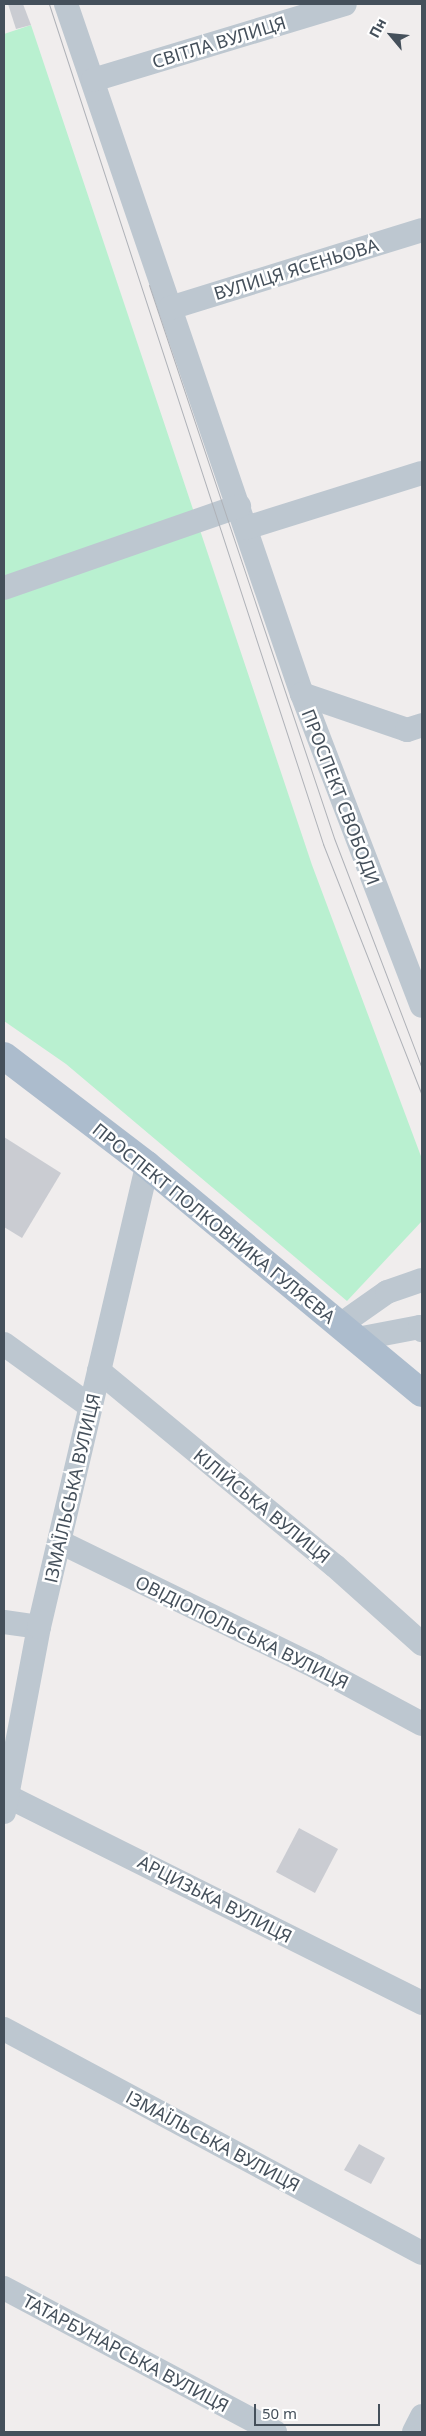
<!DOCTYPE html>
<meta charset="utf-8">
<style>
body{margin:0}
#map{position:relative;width:426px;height:2436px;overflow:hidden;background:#f0eded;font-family:"Noto Sans",sans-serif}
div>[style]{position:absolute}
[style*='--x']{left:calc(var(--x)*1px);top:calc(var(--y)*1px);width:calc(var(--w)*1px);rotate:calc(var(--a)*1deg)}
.green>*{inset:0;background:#b9f0d0}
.building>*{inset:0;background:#caccd2}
.minor>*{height:24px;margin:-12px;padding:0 12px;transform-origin:12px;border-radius:12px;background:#bdc7d0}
.major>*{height:28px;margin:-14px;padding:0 14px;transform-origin:14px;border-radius:14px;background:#acbccd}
.tram>*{height:1px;margin:-0.5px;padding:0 0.5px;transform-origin:0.5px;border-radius:0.5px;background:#afb2b8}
span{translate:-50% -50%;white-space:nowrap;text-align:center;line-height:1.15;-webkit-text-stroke:5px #fff;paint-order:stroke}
.street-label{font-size:18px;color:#45505b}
.frame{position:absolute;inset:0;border:5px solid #45505b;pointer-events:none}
.north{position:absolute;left:366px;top:10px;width:50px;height:50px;-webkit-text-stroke:4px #fff;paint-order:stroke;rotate:298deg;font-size:14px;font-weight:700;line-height:20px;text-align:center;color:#45505b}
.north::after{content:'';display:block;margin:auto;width:18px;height:22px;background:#45505b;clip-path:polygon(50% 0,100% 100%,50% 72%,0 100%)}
.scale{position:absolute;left:254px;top:2404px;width:126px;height:22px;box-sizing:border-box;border:2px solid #45505b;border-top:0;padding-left:6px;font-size:15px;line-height:18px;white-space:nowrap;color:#45505b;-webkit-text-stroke:4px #fff;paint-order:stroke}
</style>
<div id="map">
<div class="green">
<div style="clip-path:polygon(31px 25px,312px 865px,422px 1159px,422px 1221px,347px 1301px,66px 1064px,4px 1021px,4px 34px)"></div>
</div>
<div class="building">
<div style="clip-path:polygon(8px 4px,23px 4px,31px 25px,16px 29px)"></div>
<div style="clip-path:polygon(4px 1137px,61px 1173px,22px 1238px,4px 1227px)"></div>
<div style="clip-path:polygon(299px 1828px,338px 1849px,315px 1893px,276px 1872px)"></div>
<div style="clip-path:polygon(359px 2144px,385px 2158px,371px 2184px,344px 2170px)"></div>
</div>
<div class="minor">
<div style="--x:66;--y:4;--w:729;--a:71.12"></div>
<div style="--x:302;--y:694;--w:334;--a:69"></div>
<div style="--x:93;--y:80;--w:263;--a:-16.8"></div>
<div style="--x:170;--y:308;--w:264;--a:-17.2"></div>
<div style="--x:246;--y:528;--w:184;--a:-17.4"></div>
<div style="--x:4;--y:588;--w:249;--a:-19.2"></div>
<div style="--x:302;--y:694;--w:111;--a:18.9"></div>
<div style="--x:407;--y:730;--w:16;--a:-18"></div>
<div style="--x:340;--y:1325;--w:57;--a:-35.1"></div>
<div style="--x:387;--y:1292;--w:37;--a:-19"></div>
<div style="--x:357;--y:1339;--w:64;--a:-10.8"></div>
<div style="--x:420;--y:1327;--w:4;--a:56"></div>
<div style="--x:4;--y:1344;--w:107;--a:35.9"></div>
<div style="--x:99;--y:1371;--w:306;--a:39.6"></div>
<div style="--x:335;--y:1566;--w:117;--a:41.9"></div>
<div style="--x:60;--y:1542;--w:285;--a:26"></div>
<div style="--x:316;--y:1667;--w:120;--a:28.3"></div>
<div style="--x:4;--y:1622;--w:35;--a:8"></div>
<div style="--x:7;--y:1796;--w:464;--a:26.5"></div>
<div style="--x:4;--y:1812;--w:188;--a:-79.3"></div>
<div style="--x:39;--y:1627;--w:474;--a:-76.8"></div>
<div style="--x:4;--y:2029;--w:474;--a:28.2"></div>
<div style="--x:4;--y:2288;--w:307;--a:28"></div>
<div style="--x:414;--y:2432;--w:18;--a:-63"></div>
</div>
<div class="major">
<div style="--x:4;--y:1056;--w:180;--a:37.3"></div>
<div style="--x:147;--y:1165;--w:357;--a:39.7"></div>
</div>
<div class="tram">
<div style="--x:49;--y:4;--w:884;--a:71.93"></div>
<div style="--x:323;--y:844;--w:270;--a:68.5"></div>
<div style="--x:149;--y:285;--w:583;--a:71.5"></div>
<div style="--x:334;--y:838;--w:246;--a:69.1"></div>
</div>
<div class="street-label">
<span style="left:219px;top:42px;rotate:-17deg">СВІТЛА ВУЛИЦЯ</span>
<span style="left:296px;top:269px;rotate:-17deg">ВУЛИЦЯ ЯСЕНЬОВА</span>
<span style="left:341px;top:797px;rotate:69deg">ПРОСПЕКТ СВОБОДИ</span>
<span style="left:214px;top:1223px;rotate:39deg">ПРОСПЕКТ ПОЛКОВНИКА ГУЛЯЄВА</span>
<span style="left:72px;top:1488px;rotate:-77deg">ІЗМАЇЛЬСЬКА ВУЛИЦЯ</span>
<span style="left:262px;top:1506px;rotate:39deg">КІЛІЙСЬКА ВУЛИЦЯ</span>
<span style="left:242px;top:1632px;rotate:26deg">ОВІДІОПОЛЬСЬКА ВУЛИЦЯ</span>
<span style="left:215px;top:1899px;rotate:27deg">АРЦИЗЬКА ВУЛИЦЯ</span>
<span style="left:213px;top:2141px;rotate:28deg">ІЗМАЇЛЬСЬКА ВУЛИЦЯ</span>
<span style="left:126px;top:2353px;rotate:28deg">ТАТАРБУНАРСЬКА ВУЛИЦЯ</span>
</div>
<div class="frame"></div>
<div class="north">Пн</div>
<div class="scale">50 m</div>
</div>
